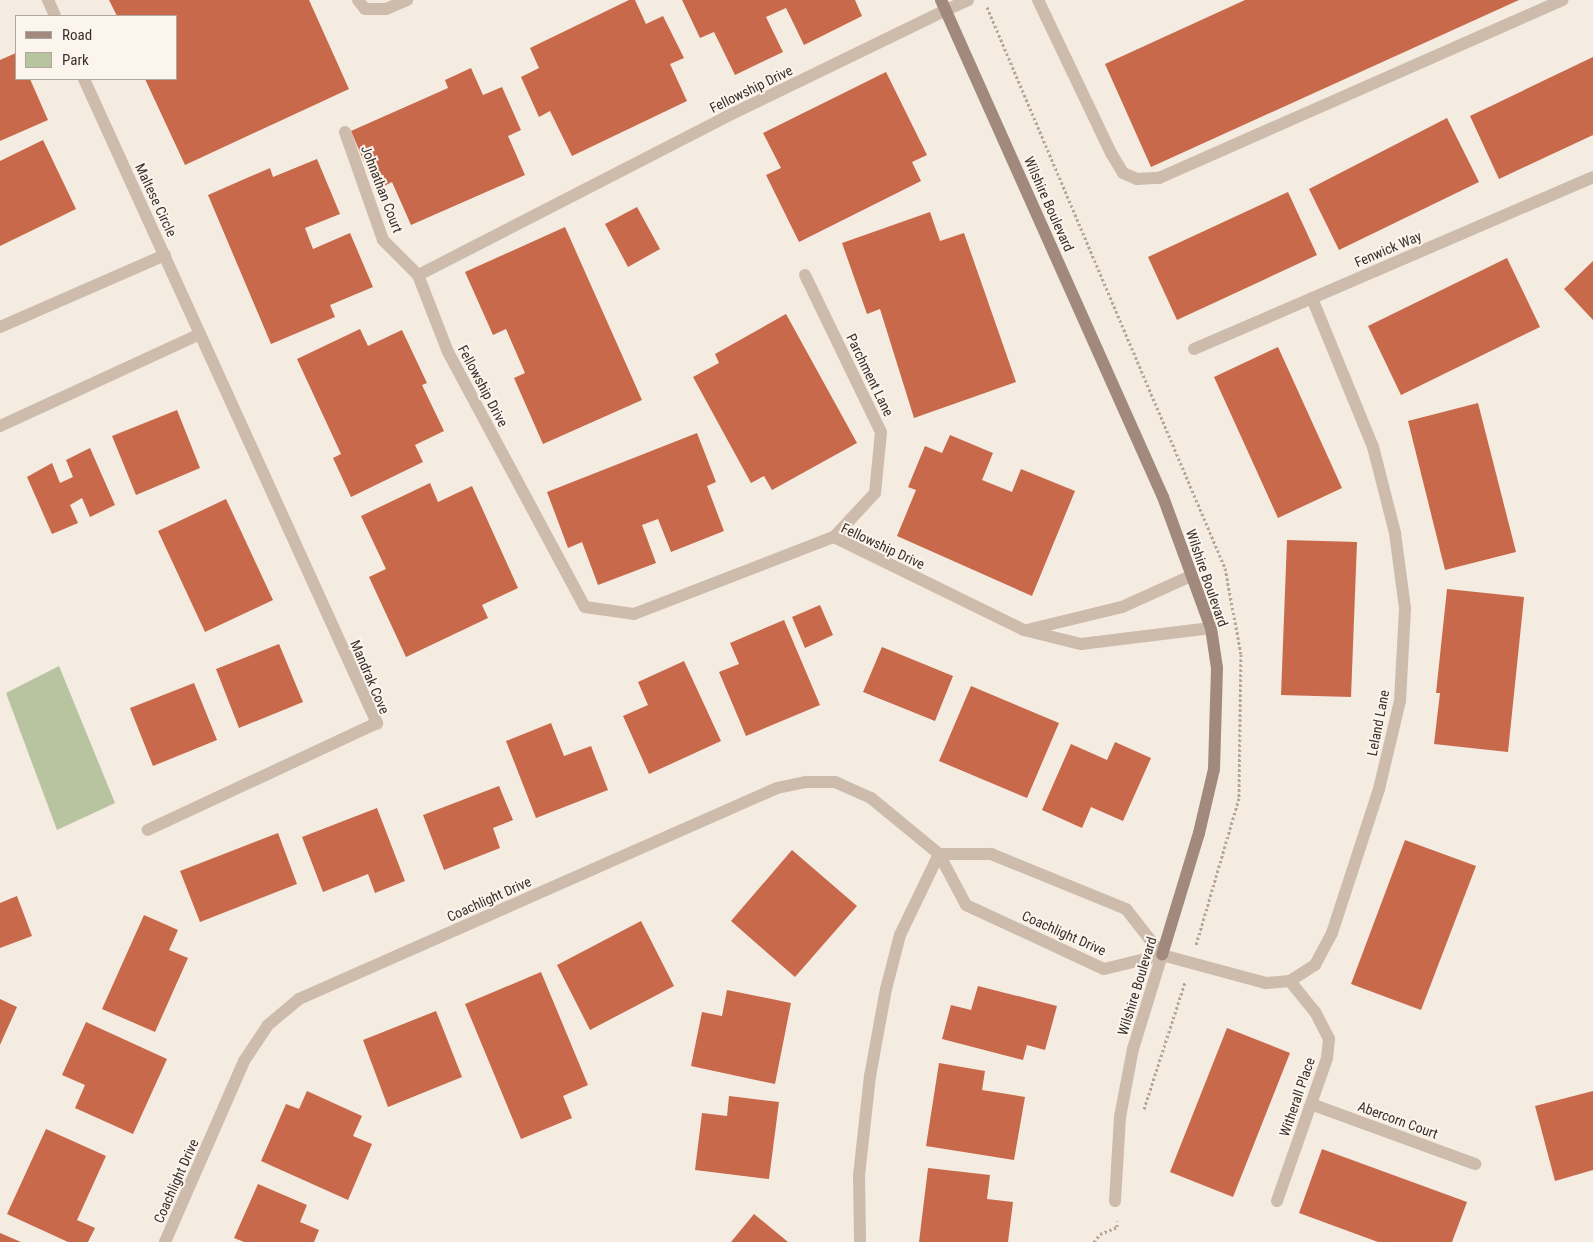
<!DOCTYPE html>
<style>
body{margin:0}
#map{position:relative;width:1593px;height:1242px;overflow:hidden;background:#f4ebe1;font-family:"Roboto Condensed",sans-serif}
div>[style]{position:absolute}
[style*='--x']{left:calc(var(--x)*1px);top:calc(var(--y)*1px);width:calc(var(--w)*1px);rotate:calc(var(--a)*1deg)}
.green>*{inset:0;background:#b8c4a0}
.building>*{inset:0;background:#c8694b}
.path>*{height:3px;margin-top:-1.5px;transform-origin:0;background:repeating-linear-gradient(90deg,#b9a596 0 2.5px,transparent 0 5px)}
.lane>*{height:12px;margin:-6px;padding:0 6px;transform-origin:6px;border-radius:6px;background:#cdbbac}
.street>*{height:12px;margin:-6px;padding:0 6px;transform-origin:6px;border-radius:6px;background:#cdbbac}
.secondary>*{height:12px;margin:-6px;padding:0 6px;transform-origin:6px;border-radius:6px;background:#a18a7d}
span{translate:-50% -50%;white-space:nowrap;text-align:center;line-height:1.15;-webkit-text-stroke:4px #fbf5ee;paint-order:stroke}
.street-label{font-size:14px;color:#3b302b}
.legend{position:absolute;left:15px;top:15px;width:162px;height:65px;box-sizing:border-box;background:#fbf5ee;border:1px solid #aea6a0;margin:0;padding:6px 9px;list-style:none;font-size:15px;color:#3b302b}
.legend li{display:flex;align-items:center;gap:10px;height:25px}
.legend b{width:25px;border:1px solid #aea6a0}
</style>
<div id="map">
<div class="green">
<div style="clip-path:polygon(59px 666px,115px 803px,57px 830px,6px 693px)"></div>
</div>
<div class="building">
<div style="clip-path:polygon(109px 0,309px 0,349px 89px,185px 165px,145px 79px,176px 79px,176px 16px,117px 16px)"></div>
<div style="clip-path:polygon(629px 0,635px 0,646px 24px,663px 16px,684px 58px,670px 64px,687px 101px,572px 156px,550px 111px,539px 117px,521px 77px,539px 68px,530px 48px)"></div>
<div style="clip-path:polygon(682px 0,855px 0,862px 16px,804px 45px,786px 8px,766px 17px,783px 52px,735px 75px,714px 32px,700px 38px)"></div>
<div style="clip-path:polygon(1245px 0,1519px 0,1151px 167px,1105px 64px)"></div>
<div style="clip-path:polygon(16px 53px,16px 79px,30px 79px,48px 120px,0 141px,0 60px)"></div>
<div style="clip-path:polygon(1593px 57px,1593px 135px,1499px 179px,1470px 116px)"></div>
<div style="clip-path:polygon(471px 68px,483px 95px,502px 87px,521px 130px,508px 136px,525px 175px,411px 225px,392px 182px,376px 190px,351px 131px,448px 88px,445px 80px)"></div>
<div style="clip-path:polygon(886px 72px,927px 155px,912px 162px,921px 181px,799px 242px,766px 175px,781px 168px,763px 133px)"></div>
<div style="clip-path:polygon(1447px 118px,1479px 182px,1339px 250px,1309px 189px)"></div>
<div style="clip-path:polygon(43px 140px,76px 209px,0 246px,0 161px)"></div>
<div style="clip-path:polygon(317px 159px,340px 214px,305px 228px,313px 249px,350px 233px,373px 287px,330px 305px,335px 317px,271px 344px,208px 195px,270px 168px,273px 177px)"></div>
<div style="clip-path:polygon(1288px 192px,1317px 255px,1177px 320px,1148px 257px)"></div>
<div style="clip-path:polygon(637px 207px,660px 249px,628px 267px,605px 224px)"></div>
<div style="clip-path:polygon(930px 212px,940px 241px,964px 233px,1016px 382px,914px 418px,880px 309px,867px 314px,842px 243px)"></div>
<div style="clip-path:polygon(565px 227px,642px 400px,543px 444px,514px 378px,525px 373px,506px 329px,493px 335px,465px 272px)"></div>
<div style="clip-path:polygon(1507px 258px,1540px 327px,1401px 395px,1368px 326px)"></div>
<div style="clip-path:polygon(1593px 261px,1593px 320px,1564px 289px)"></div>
<div style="clip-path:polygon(786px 314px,857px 443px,772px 490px,764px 476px,751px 483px,693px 377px,719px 363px,715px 354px)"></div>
<div style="clip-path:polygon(360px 329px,368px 346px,402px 330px,427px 383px,422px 385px,444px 431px,415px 445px,423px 462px,351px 497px,333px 458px,341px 454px,297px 359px)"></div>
<div style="clip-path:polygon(1278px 347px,1342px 488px,1278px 518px,1214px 377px)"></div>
<div style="clip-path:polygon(1478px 403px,1516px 552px,1445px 570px,1408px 421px)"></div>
<div style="clip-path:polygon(177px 410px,200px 468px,136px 495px,112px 436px)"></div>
<div style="clip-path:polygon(697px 433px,716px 482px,707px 486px,724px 531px,671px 552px,658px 519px,642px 525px,656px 563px,598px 585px,582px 542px,568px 548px,547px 492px)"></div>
<div style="clip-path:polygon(950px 435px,993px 453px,982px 480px,1012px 492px,1021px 469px,1075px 491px,1032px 596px,897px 536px,916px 490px,908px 487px,925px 446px,942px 453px)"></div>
<div style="clip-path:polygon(90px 448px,115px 505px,90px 517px,82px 498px,70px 505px,78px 523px,52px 534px,27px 477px,52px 463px,60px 483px,73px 477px,66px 460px)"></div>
<div style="clip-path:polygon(430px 483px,438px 502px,472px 486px,518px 588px,482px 605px,488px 618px,406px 657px,369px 577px,386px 569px,361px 516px)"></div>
<div style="clip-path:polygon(226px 499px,273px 600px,205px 632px,158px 531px)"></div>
<div style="clip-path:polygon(1287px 540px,1357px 542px,1351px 697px,1281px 695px)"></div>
<div style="clip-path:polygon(1447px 589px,1524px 597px,1508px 752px,1434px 744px,1440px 693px,1436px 693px)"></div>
<div style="clip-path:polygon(820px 605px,833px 635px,805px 648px,792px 617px)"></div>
<div style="clip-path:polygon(784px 620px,820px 705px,746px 736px,719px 672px,739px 664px,730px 643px)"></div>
<div style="clip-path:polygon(279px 644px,303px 702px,239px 728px,216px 669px)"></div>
<div style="clip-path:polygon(882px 647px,953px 676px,935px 721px,863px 692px)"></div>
<div style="clip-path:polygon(684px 661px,721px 741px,649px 774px,623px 716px,648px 705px,638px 682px)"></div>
<div style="clip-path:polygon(194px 683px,217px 740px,153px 766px,130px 708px)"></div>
<div style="clip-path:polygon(971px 686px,1059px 723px,1027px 798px,939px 761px)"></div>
<div style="clip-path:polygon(551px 723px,564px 756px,591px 746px,608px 790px,536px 818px,506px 741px)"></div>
<div style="clip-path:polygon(1115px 742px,1151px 758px,1123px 821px,1091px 807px,1082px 828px,1042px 810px,1071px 744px,1107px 760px)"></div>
<div style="clip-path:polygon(499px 786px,513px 820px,493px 828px,500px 848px,444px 870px,423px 815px)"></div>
<div style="clip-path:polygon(377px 808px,405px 881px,375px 893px,368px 874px,323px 892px,302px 837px)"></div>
<div style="clip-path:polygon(278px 833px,297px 884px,200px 922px,180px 871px)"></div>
<div style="clip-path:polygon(1405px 840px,1476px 866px,1421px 1010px,1351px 984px)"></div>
<div style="clip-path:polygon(792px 850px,857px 906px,795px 977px,731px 921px)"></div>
<div style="clip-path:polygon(17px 896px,32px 936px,0 948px,0 903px)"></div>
<div style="clip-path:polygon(144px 915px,178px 930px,169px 950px,188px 958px,155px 1032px,102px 1009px)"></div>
<div style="clip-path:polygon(641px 921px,674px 986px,590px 1030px,557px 965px)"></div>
<div style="clip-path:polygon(541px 972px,588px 1085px,563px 1096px,572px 1118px,521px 1139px,465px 1004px)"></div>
<div style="clip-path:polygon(978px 986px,1057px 1006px,1045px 1050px,1027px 1045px,1023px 1060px,942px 1039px,951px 1005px,971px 1010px)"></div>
<div style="clip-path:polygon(727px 990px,791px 1003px,775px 1084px,691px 1066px,702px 1012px,722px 1016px)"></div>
<div style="clip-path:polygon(0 999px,17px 1007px,0 1045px)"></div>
<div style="clip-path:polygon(436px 1011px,462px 1077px,388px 1107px,363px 1040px)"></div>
<div style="clip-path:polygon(86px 1022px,167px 1059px,133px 1134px,75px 1108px,85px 1085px,62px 1075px)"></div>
<div style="clip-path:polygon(1227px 1028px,1290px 1053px,1233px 1197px,1170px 1172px)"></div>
<div style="clip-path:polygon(939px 1063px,985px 1071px,982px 1090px,1025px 1097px,1014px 1160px,926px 1146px)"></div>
<div style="clip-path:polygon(307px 1091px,362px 1116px,353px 1136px,372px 1144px,348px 1200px,261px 1161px,286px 1104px,299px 1109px)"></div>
<div style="clip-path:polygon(1593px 1091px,1593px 1170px,1555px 1181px,1535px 1106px)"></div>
<div style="clip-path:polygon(729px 1096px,779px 1102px,769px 1179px,695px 1170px,702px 1113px,727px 1116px)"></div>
<div style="clip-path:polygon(46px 1129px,106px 1156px,77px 1220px,95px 1228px,88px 1242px,68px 1242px,7px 1214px)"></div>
<div style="clip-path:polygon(1322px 1149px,1467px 1202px,1452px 1242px,1378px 1242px,1299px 1213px)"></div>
<div style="clip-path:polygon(928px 1168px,990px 1175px,987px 1199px,1013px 1202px,1008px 1242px,919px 1242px)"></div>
<div style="clip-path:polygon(258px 1184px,307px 1205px,300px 1222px,319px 1230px,314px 1242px,244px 1242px,234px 1238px)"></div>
<div style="clip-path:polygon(754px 1214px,788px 1242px,731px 1242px)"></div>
<div style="clip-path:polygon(0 1233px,21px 1242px,0 1242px)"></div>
</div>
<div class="path">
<div style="--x:987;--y:7;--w:609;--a:67.01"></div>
<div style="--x:1225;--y:568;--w:87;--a:79.5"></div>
<div style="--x:1241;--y:654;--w:144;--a:90.8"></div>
<div style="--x:1239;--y:798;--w:153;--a:106.3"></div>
<div style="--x:1144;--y:1109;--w:133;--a:-72.1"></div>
<div style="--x:1094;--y:1242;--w:10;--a:-53"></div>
<div style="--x:1100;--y:1234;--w:18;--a:-22"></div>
<div style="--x:1117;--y:1227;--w:6;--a:-90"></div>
</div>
<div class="lane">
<div style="--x:358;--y:0;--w:11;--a:52"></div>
<div style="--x:365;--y:9;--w:21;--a:0"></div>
<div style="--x:386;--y:9;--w:23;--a:-23"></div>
<div style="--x:1038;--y:0;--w:170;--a:64.5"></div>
<div style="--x:1111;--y:153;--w:23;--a:59"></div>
<div style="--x:1123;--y:173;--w:15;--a:23"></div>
<div style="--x:1137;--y:179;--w:22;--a:-3"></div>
<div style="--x:1159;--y:178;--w:441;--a:-23.8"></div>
<div style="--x:946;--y:10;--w:24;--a:-24"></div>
<div style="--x:0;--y:327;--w:180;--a:-23.6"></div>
</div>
<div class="street">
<div style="--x:48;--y:0;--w:17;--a:66"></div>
<div style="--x:946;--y:10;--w:247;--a:154.1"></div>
<div style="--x:724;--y:118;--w:344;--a:152.8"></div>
<div style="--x:418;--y:275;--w:83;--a:68.7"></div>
<div style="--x:448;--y:352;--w:289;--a:61.8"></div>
<div style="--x:585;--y:607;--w:49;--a:8.1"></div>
<div style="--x:634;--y:614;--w:214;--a:-21.1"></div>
<div style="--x:834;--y:537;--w:212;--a:26.1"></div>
<div style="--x:1024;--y:630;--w:59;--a:13.8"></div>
<div style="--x:1081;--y:644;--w:131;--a:-7"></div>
<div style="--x:84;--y:79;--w:708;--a:65.54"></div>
<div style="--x:377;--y:723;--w:253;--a:155"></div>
<div style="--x:345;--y:132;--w:114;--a:70.6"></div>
<div style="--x:383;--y:240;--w:49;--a:45"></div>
<div style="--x:805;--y:275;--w:174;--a:64.2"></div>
<div style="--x:881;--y:432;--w:61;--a:95.6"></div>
<div style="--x:875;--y:493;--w:60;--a:133"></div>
<div style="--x:1194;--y:349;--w:434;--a:-23.3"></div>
<div style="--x:0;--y:426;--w:218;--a:-24.7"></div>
<div style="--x:1027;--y:630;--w:98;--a:-13.6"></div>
<div style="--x:1122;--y:607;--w:76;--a:-24.2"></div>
<div style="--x:1162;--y:955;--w:58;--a:-128"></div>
<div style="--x:1126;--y:909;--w:146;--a:-157.8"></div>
<div style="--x:991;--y:854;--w:52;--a:180"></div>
<div style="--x:939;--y:854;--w:58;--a:62.1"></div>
<div style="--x:966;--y:905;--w:152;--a:24.9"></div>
<div style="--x:1104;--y:969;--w:60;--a:-13.6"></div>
<div style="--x:1162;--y:955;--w:108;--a:15.1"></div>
<div style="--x:1266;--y:983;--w:24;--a:-5"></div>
<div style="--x:1290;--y:981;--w:30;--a:-33"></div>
<div style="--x:1315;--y:965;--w:36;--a:-62"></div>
<div style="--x:1332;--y:933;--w:151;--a:-71.9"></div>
<div style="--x:1379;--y:789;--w:90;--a:-76.6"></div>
<div style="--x:1400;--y:701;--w:93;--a:-86.9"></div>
<div style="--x:1405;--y:608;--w:76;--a:-97.6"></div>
<div style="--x:1395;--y:533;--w:89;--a:-104.3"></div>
<div style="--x:1373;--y:447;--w:161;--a:-112.3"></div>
<div style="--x:1311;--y:1104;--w:175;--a:20.1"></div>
<div style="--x:1115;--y:1201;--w:84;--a:-86.6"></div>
<div style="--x:1120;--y:1117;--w:69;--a:-79.2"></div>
<div style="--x:1133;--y:1049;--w:98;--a:-72.9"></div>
<div style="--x:1277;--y:1201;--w:151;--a:-70.7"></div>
<div style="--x:1327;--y:1058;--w:19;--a:-84"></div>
<div style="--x:1329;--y:1039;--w:30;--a:-117"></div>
<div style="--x:1315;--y:1012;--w:40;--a:-129"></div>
<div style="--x:165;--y:1242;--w:197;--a:-66.4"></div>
<div style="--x:244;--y:1061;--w:43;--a:-56.3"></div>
<div style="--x:268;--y:1025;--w:40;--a:-40"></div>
<div style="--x:299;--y:999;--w:522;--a:-23.82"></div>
<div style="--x:777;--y:788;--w:30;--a:-12"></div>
<div style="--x:806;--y:782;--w:29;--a:0"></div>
<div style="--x:835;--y:782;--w:39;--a:24"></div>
<div style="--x:871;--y:798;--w:88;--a:39.5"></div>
<div style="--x:939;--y:854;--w:90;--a:115.7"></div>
<div style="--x:900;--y:935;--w:56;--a:104.5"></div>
<div style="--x:886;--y:989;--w:88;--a:100.4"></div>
<div style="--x:870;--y:1076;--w:100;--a:96.3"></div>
<div style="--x:859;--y:1175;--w:67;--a:89.1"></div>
</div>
<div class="secondary">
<div style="--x:941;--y:0;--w:544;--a:65.93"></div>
<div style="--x:1163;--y:497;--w:140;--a:69.9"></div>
<div style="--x:1211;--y:628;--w:40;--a:81.5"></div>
<div style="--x:1217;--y:668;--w:101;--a:91.7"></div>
<div style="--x:1214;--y:769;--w:66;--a:103.2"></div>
<div style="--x:1199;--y:833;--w:127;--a:106.9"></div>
</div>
<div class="street-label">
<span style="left:751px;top:89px;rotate:-26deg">Fellowship Drive</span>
<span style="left:382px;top:189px;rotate:69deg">Johnathan Court</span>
<span style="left:156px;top:200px;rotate:65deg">Maltese Circle</span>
<span style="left:1049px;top:204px;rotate:66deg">Wilshire Boulevard</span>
<span style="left:1388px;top:249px;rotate:-23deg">Fenwick Way</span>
<span style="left:870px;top:375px;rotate:64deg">Parchment Lane</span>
<span style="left:483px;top:386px;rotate:62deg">Fellowship Drive</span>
<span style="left:883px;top:546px;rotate:25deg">Fellowship Drive</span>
<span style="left:1207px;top:578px;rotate:71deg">Wilshire Boulevard</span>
<span style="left:370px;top:677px;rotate:67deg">Mandrak Cove</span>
<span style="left:1378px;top:723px;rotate:-79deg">Leland Lane</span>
<span style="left:489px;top:899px;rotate:-24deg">Coachlight Drive</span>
<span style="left:1064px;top:933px;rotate:24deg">Coachlight Drive</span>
<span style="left:1137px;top:986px;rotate:-73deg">Wilshire Boulevard</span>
<span style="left:1297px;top:1097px;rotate:-71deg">Witherall Place</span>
<span style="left:1398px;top:1120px;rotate:20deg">Abercorn Court</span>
<span style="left:176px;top:1181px;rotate:-66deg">Coachlight Drive</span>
</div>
<ul class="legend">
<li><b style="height:6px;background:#a18a7d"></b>Road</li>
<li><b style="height:14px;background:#b8c4a0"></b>Park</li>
</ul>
</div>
